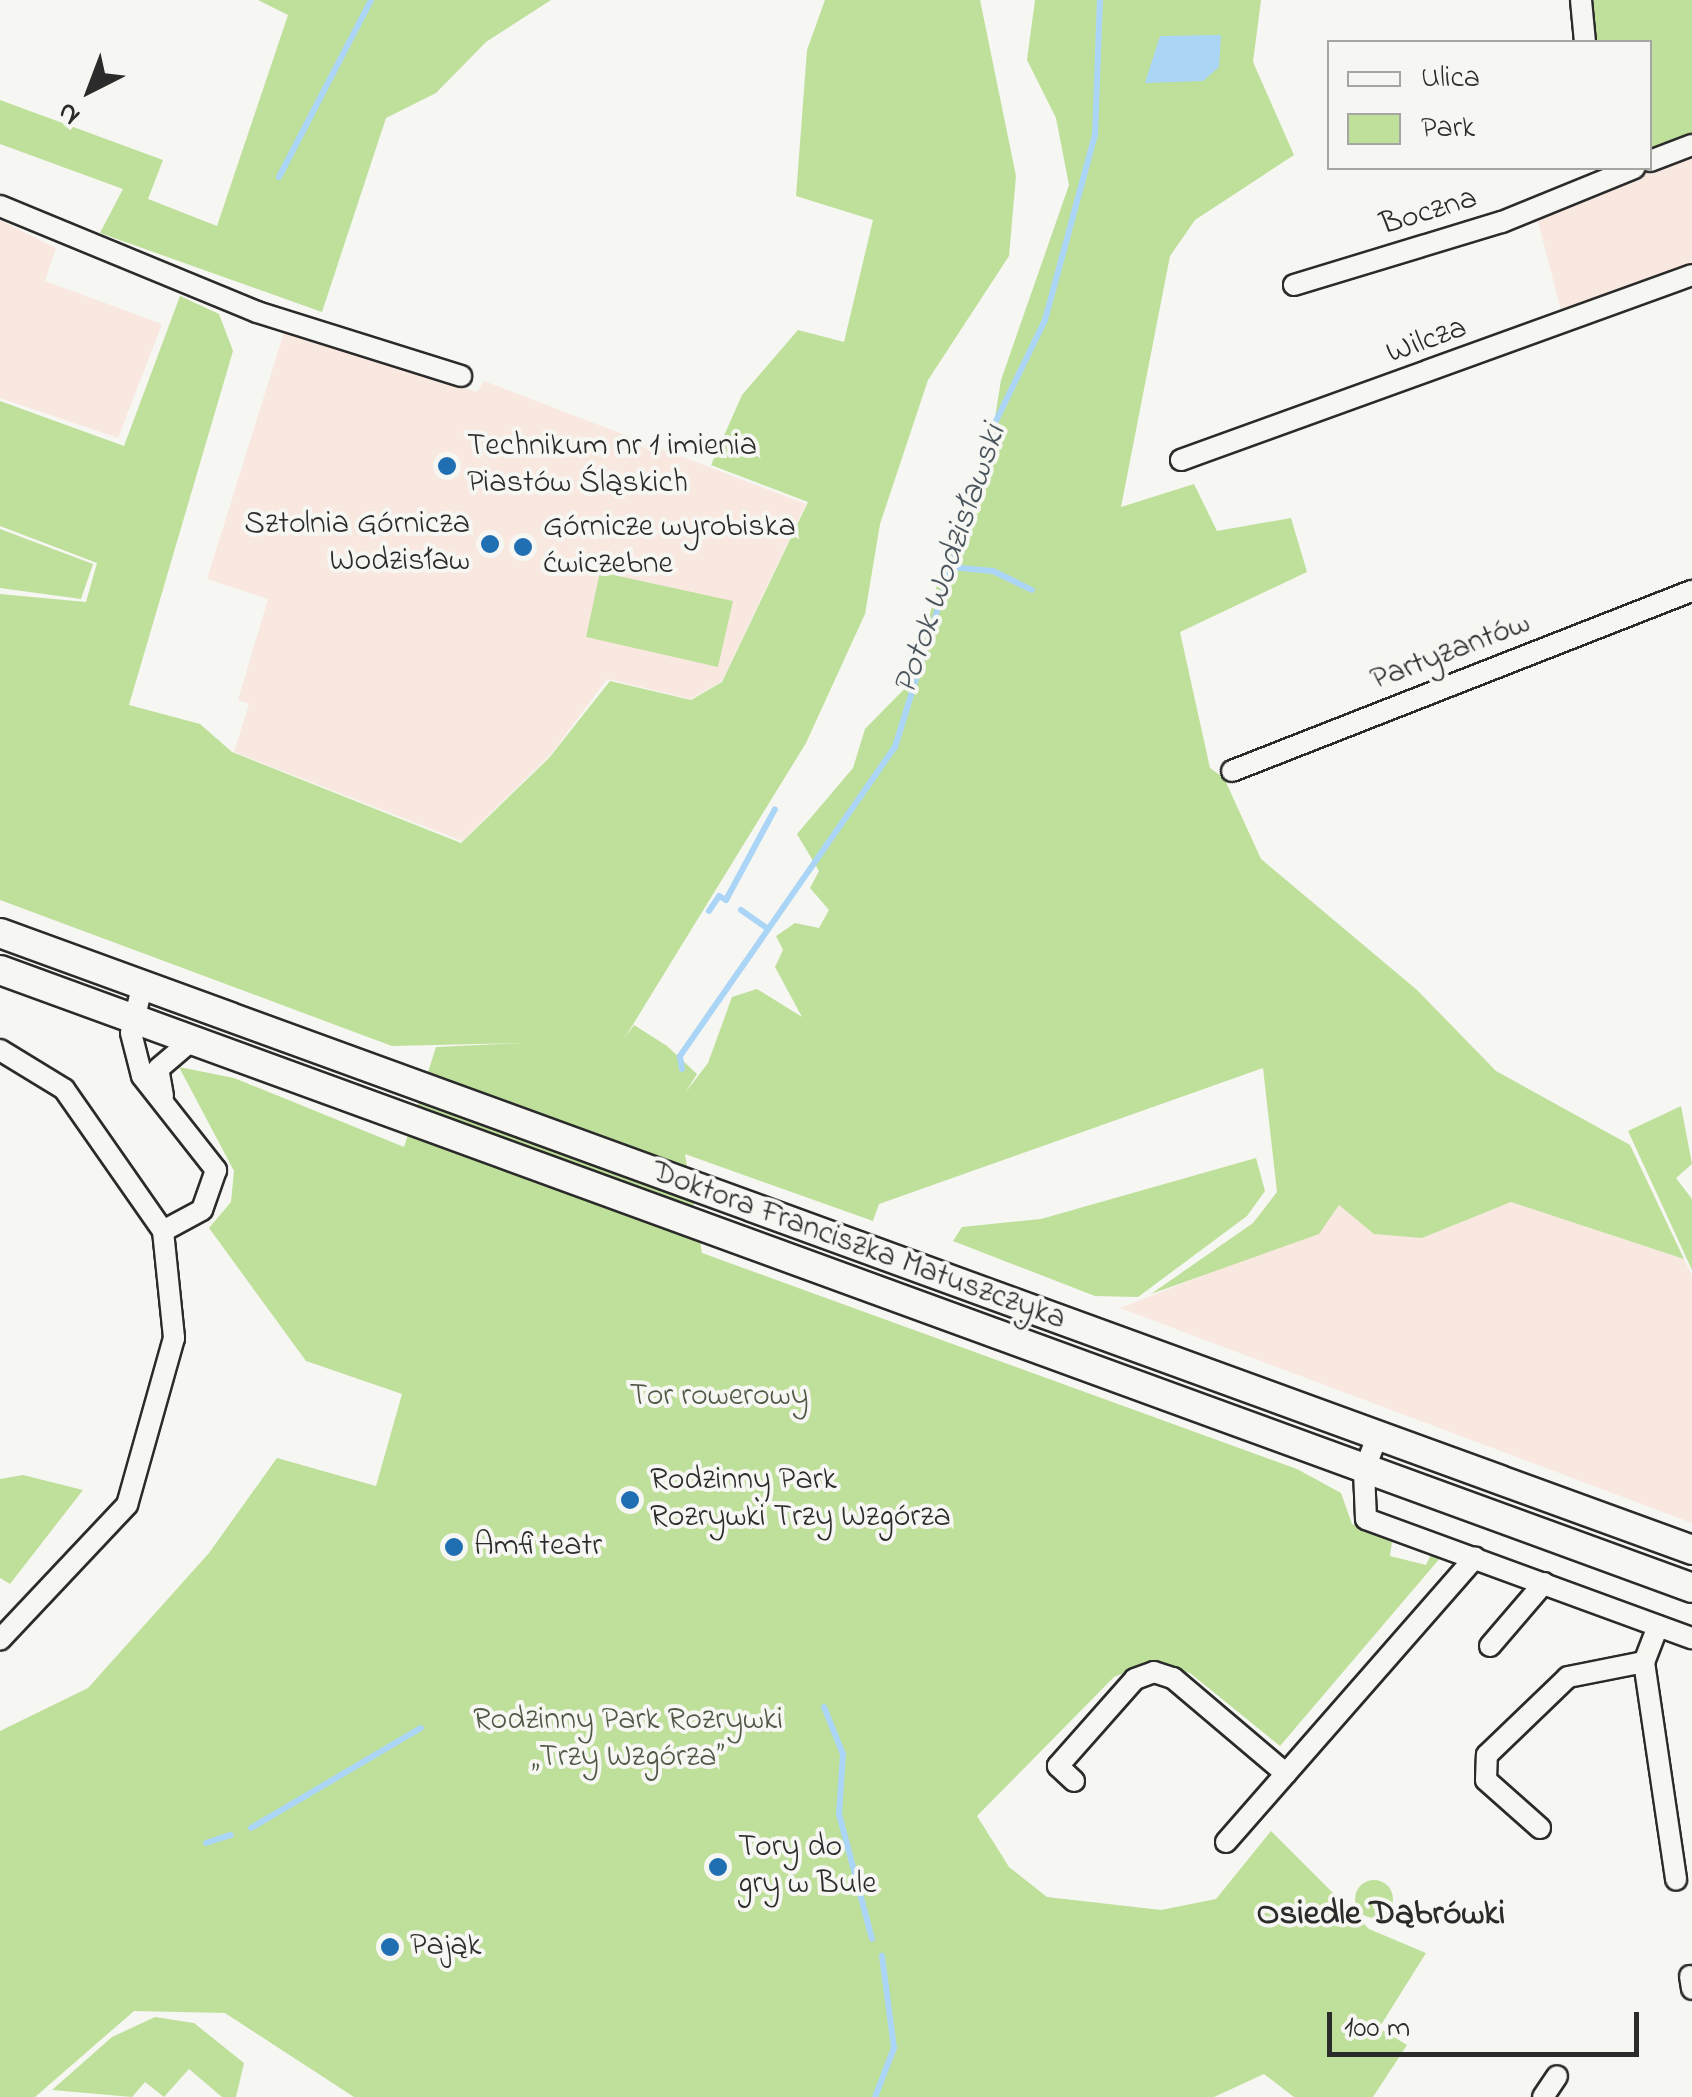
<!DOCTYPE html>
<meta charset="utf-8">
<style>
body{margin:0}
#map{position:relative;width:1692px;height:2097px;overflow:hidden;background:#f6f6f2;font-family:"Indie Flower",sans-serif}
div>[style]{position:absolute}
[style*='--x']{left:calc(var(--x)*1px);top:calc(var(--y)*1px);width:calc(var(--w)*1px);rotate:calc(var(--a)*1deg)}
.built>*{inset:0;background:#f9e8df}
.green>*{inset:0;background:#bfe09a}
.round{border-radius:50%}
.water>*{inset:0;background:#abd5f6}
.stream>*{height:6px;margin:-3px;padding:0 3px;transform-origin:3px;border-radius:3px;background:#abd5f6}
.roads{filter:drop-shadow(2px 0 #2b2b2b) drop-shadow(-2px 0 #2b2b2b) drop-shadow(0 2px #2b2b2b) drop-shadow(0 -2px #2b2b2b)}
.minor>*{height:20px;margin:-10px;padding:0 10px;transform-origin:10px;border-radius:10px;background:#f6f6f2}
.secondary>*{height:28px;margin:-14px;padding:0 14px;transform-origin:14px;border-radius:14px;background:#f6f6f2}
.dots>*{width:28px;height:28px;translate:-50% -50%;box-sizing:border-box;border:5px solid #f6f6f2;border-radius:50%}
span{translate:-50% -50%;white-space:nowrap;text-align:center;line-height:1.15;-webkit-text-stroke:8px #f6f6f2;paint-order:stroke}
.street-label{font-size:32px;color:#2b2b2b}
.poi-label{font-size:32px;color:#2b2b2b}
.left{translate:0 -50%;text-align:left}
.right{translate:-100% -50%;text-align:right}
.park-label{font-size:32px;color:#505847}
.water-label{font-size:35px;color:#4b565e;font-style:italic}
.neighbourhood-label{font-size:35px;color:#2b2b2b;font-weight:700}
.legend{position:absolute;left:1327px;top:40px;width:325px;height:130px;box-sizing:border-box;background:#f6f6f2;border:2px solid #a5a5a2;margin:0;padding:12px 18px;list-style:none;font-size:30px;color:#2b2b2b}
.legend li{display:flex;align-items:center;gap:20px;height:50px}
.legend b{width:50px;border:2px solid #a5a5a2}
.north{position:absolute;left:40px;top:40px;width:100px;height:100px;-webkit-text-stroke:8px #f6f6f2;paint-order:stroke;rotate:222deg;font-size:28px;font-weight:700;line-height:40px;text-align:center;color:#2b2b2b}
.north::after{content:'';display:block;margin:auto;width:35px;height:45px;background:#2b2b2b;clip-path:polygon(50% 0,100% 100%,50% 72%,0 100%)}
.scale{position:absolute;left:1327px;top:2012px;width:312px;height:45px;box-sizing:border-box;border:5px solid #2b2b2b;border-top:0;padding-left:12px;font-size:30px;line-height:35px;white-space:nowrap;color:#2b2b2b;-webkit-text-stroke:8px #f6f6f2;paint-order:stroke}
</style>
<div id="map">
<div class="built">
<div style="clip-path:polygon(1692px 148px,1692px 283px,1563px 318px,1536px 214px)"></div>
<div style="clip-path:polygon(0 220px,56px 248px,45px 281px,162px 324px,118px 438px,0 398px)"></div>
<div style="clip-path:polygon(285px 329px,477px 392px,484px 381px,806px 504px,722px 681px,691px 699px,607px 679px,552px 753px,462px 841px,234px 752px,249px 704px,238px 700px,268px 599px,207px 579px)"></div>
<div style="clip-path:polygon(1335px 1201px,1422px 1238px,1511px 1202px,1684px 1259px,1692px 1275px,1692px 1523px,1120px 1308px,1317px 1231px)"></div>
</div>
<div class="green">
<div style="clip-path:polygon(258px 0,551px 0,486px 42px,436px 93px,386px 118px,322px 312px,100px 233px,123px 189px,0 144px,0 100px,163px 160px,148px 199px,217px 226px,288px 15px)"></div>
<div style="clip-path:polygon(825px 0,980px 0,1016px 176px,1009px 256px,928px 380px,880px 524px,865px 614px,806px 743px,624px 1039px,634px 1025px,667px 1046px,697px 1074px,685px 1093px,708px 1063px,732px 997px,757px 989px,802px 1017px,775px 967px,783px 950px,776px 936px,795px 923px,819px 928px,829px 910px,810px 888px,819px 871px,797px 834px,853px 768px,865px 729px,916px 677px,938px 579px,989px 455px,1001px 380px,1069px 185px,1056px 118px,1027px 60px,1035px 0,1261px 0,1253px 62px,1294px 155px,1195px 220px,1170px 256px,1121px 507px,1194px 484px,1217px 531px,1291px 518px,1307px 572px,1180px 632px,1210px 768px,1224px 778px,1261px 859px,1417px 990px,1496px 1071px,1630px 1145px,1684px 1259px,1511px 1202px,1422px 1238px,1374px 1234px,1339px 1205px,1319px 1234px,1151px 1294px,1253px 1223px,1277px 1192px,1263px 1068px,879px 1204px,873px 1221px,685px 1154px,702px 1253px,1297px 1469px,1341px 1493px,1352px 1524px,1392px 1542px,1390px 1556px,1426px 1565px,1431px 1554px,1441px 1557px,1280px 1746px,1190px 1673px,1149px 1663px,1114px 1677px,977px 1816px,1009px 1867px,1047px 1897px,1161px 1910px,1216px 1899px,1271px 1831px,1369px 1929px,1426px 1953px,1379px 2028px,1407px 2045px,1373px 2097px,1294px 2097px,1264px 2074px,1214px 2097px,354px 2097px,225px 2013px,134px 2011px,35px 2097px,0 2097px,0 1731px,88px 1688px,209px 1553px,277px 1458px,376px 1486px,402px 1394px,306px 1361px,209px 1228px,231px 1202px,234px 1171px,179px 1067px,234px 1078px,404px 1147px,436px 1047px,523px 1043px,392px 1046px,0 900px,0 594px,86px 602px,97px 563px,0 526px,0 401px,124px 446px,180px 296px,219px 314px,233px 351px,129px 705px,200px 724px,232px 752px,461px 843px,549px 758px,610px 681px,691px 700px,722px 682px,808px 502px,711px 465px,742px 395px,798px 330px,844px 342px,873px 220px,796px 196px,807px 50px)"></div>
<div style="clip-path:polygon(1586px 0,1692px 0,1692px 138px,1650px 155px,1650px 42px,1589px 42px)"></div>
<div style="clip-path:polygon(0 529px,93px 564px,81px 599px,0 588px)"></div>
<div style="clip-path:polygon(600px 572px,733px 601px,718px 667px,586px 637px)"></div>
<div style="clip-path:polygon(1681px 1106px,1692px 1164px,1676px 1178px,1692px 1199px,1692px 1270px,1628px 1131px)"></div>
<div style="clip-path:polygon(1256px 1158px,1265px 1191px,1247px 1216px,1138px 1297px,1095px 1296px,953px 1241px,962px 1227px,1041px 1219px)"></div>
<div style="clip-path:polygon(23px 1475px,83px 1490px,10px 1584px,0 1578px,0 1479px)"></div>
<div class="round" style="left:1355px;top:1880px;width:38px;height:38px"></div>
<div style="clip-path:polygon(155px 2017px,194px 2023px,244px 2063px,236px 2097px,222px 2097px,189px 2069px,164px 2097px,145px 2082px,132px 2097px,52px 2090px,112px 2037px)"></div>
</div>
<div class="water">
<div style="clip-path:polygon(1221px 35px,1219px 67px,1203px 81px,1145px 83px,1160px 36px)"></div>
</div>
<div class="stream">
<div style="--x:279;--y:177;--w:199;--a:-62.5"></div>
<div style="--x:949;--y:567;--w:44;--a:5.2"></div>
<div style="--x:993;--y:571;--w:43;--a:26"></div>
<div style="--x:741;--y:910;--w:32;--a:35"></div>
<div style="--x:709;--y:911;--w:18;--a:-56"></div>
<div style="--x:719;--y:896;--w:8;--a:30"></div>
<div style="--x:726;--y:900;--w:103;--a:-61.7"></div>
<div style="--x:682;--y:1069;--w:13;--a:-99"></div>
<div style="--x:680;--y:1056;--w:376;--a:-55.2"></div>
<div style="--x:895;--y:747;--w:339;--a:-72.8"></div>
<div style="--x:995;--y:423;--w:114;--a:-64.1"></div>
<div style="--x:1045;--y:320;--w:192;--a:-74.9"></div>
<div style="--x:1095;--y:135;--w:135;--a:-87.9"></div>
<div style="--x:824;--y:1707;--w:51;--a:68"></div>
<div style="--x:843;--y:1754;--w:60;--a:93.8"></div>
<div style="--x:839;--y:1814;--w:129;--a:75.2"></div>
<div style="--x:251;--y:1828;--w:197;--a:-30.5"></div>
<div style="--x:206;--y:1843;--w:26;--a:-18"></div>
<div style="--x:875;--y:2097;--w:53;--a:-68.8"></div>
<div style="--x:894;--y:2048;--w:93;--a:-97.4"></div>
</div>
<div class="roads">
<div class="minor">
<div style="--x:1581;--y:0;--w:42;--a:84.6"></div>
<div style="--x:1650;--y:161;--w:45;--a:-20.9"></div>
<div style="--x:0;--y:206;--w:278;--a:22.4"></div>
<div style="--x:257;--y:312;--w:214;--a:17.4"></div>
<div style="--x:1294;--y:285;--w:217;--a:-16.9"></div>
<div style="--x:1502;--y:222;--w:143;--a:-22.2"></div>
<div style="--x:1181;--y:460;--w:543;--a:-19.9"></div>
<div style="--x:1232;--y:771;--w:494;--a:-21.4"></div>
<div style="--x:142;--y:987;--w:47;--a:103.4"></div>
<div style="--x:131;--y:1033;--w:44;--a:75.7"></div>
<div style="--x:142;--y:1076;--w:120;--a:51.8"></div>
<div style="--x:216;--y:1170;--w:42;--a:109.3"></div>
<div style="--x:202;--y:1210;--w:44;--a:151.7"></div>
<div style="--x:0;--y:1050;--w:75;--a:31.4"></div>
<div style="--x:64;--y:1089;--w:173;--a:55.1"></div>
<div style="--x:163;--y:1231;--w:108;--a:84.1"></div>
<div style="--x:174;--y:1338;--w:173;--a:105.7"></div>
<div style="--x:127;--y:1505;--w:185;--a:133.3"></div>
<div style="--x:163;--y:1096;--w:27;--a:-100"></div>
<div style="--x:158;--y:1069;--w:43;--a:-40.3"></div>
<div style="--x:1377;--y:1437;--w:36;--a:111"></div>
<div style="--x:1364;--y:1471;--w:48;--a:87.6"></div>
<div style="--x:1366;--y:1519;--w:347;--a:20.1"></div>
<div style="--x:1658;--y:1626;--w:39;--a:111"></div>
<div style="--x:1644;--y:1662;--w:220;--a:81.6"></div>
<div style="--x:1490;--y:1646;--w:83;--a:-49.4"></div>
<div style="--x:1074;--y:1781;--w:22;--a:-137"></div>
<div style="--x:1058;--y:1766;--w:116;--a:-48.5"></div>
<div style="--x:1135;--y:1679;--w:20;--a:-20"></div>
<div style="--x:1154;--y:1672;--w:20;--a:18"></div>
<div style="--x:1173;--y:1678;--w:148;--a:40.3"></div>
<div style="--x:1540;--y:1828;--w:72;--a:-138.4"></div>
<div style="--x:1486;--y:1780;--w:25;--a:-88"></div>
<div style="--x:1487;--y:1755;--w:112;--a:-43.9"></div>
<div style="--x:1568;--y:1677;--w:77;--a:-11.2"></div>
<div style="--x:1226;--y:1842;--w:378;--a:-48.8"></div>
<div style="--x:1690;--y:1976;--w:13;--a:81"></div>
<div style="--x:1543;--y:2097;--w:25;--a:-56"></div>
</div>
<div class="secondary">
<div style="--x:0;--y:933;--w:1801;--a:20.03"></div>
<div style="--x:0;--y:970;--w:1801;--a:20.06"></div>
</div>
</div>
<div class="dots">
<div style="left:447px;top:466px;background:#1f6fb2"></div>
<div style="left:490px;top:544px;background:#1f6fb2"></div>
<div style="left:523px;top:547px;background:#1f6fb2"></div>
<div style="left:630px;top:1500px;background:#1f6fb2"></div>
<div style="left:454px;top:1547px;background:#1f6fb2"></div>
<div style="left:718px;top:1867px;background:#1f6fb2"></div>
<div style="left:390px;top:1947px;background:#1f6fb2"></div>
</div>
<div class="street-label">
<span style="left:1429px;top:213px;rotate:-17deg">Boczna</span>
<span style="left:1427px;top:342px;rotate:-20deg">Wilcza</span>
<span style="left:1451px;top:653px;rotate:-21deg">Partyzantów</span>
<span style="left:858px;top:1247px;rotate:20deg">Doktora Franciszka Matuszczyka</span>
</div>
<div class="poi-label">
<span class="left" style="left:467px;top:466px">Technikum nr 1 imienia<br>Piastów Śląskich</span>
<span class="right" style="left:470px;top:544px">Sztolnia Górnicza<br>Wodzisław</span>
<span class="left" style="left:543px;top:547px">Górnicze wyrobiska<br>ćwiczebne</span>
<span class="left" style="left:650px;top:1500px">Rodzinny Park<br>Rozrywki Trzy Wzgórza</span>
<span class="left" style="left:474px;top:1547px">Amfiteatr</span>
<span class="left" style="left:738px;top:1867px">Tory do<br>gry w Bule</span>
<span class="left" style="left:410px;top:1947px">Pająk</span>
</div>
<div class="park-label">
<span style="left:719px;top:1397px">Tor rowerowy</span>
<span style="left:628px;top:1740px">Rodzinny Park Rozrywki<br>„Trzy Wzgórza”</span>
</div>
<div class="water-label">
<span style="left:951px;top:560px;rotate:-71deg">Potok Wodzisławski</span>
</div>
<div class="neighbourhood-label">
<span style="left:1381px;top:1915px">Osiedle Dąbrówki</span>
</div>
<ul class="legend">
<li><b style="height:12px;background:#f6f6f2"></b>Ulica</li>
<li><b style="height:28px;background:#bfe09a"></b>Park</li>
</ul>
<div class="north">N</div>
<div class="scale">100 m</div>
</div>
